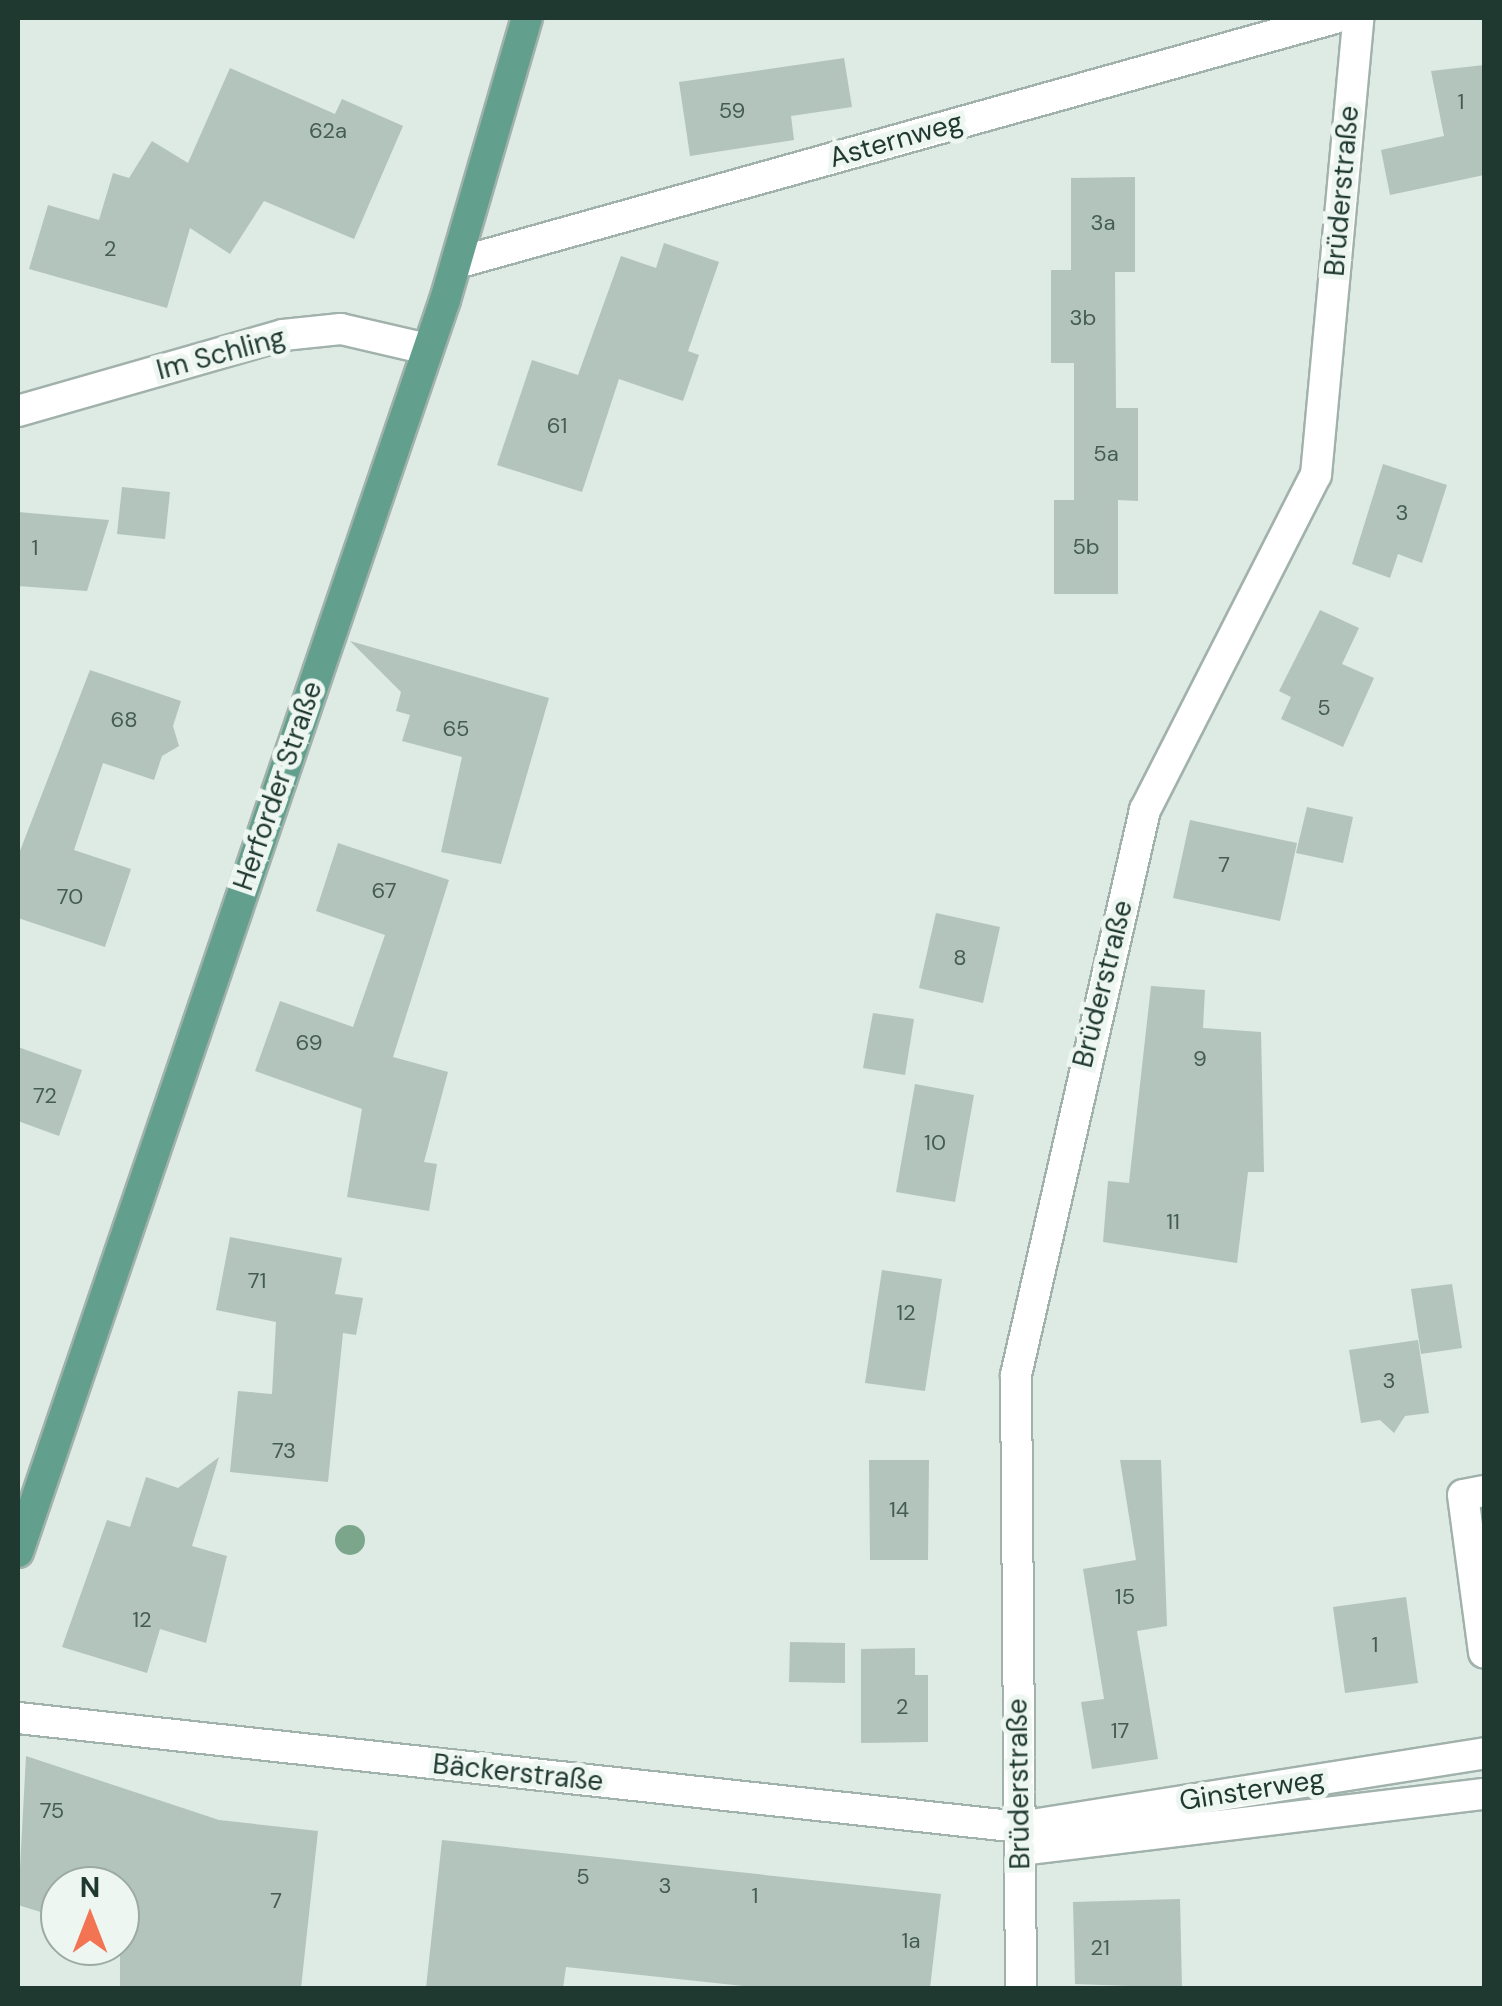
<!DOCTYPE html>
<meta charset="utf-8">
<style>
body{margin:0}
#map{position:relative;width:1502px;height:2006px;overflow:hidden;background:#deeae4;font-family:"DM Sans",sans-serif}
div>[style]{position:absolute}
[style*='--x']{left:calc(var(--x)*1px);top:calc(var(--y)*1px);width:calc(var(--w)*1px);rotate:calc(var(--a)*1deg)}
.building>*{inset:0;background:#b3c4bd}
.roads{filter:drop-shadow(2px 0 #a1b1ab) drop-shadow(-2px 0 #a1b1ab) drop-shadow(0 2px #a1b1ab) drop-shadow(0 -2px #a1b1ab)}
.minor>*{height:30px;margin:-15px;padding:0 15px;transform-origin:15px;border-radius:15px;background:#fff}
.major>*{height:30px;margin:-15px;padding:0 15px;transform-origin:15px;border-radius:15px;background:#629f8d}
.trees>*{width:30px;height:30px;margin:-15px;border-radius:50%;background:#7ba68b}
span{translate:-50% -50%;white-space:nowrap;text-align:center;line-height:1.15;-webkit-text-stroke:10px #eef6f2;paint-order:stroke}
.number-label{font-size:22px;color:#445c54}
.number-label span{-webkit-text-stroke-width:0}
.street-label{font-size:28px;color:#1f3931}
.frame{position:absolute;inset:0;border:20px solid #1f3931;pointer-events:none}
.north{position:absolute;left:40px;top:1866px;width:100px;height:100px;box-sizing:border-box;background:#eef6f2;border:2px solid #9baaa5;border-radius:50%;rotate:0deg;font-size:28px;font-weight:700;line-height:40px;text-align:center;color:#1f3931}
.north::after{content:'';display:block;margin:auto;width:35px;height:45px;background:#f27453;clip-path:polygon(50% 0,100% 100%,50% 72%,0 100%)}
</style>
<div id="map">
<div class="building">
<div style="clip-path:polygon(844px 58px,852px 107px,791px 116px,794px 140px,690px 156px,679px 82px)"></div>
<div style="clip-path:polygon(1484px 65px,1484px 175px,1390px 195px,1381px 150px,1444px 136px,1431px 71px)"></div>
<div style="clip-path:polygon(230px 68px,335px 114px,342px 99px,403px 126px,354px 239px,264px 201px,230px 254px,190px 228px,167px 308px,29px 269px,48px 205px,99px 220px,113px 173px,129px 178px,152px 141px,188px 163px)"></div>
<div style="clip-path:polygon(1135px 177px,1135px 272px,1115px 272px,1116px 408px,1138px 408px,1138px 501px,1118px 500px,1118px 594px,1054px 594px,1054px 500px,1074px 500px,1074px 363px,1051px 363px,1051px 270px,1071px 270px,1071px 178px)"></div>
<div style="clip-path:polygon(664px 243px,719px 262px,688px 351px,699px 355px,683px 401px,619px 379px,582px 492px,497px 465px,532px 360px,578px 375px,621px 256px,656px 268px)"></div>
<div style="clip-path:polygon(1383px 464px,1447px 485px,1422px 563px,1398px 554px,1390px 578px,1352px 564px)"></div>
<div style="clip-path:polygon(122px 487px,170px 492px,165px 539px,117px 534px)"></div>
<div style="clip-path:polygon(18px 512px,109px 520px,87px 591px,18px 586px)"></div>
<div style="clip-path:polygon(1320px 610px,1359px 628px,1342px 664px,1374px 678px,1343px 747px,1281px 719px,1291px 697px,1279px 691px)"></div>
<div style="clip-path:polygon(350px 641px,549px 698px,501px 864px,441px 852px,462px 757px,402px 741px,410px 715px,396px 711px,401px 692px)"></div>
<div style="clip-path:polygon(90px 670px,181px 701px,173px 726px,179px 746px,162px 756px,154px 780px,103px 763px,74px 850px,131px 869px,105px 947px,18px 918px,18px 856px)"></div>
<div style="clip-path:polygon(1307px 807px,1353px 817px,1343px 863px,1296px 853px)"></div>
<div style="clip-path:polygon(1190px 820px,1297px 843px,1280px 921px,1173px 898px)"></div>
<div style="clip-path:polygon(338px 843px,449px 880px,393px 1057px,448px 1072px,424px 1162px,437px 1164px,429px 1211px,347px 1197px,362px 1109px,255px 1071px,280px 1001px,353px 1027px,385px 935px,316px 911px)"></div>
<div style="clip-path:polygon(936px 913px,1000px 927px,983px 1003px,919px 988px)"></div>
<div style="clip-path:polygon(1151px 986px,1205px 990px,1203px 1028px,1261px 1032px,1264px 1172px,1248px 1172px,1237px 1263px,1103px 1242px,1108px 1181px,1129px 1183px)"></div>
<div style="clip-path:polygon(873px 1013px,914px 1019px,905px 1075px,863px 1068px)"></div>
<div style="clip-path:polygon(18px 1047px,82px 1070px,59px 1136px,18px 1121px)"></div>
<div style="clip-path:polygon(915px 1084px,974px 1095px,955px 1202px,896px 1192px)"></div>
<div style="clip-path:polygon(230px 1237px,342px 1258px,335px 1294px,363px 1298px,356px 1335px,343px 1333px,328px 1482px,230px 1472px,238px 1391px,272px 1394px,276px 1322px,216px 1310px)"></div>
<div style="clip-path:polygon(882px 1270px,942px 1279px,925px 1391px,865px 1383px)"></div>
<div style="clip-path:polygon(1452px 1284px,1462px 1348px,1421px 1354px,1411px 1289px)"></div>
<div style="clip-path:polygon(1418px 1340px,1429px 1413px,1405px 1416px,1394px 1433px,1380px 1420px,1361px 1423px,1349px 1350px)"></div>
<div style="clip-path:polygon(219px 1457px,192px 1546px,227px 1556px,206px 1643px,160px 1629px,147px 1673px,62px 1647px,107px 1520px,130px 1527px,146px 1477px,178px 1488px)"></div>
<div style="clip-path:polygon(869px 1460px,929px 1460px,928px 1560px,870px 1560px)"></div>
<div style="clip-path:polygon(1120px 1460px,1161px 1460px,1167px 1626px,1137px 1631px,1158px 1759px,1092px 1769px,1081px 1702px,1104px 1699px,1083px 1569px,1136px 1560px)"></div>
<div style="clip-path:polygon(1406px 1597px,1418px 1683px,1345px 1693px,1333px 1607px)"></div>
<div style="clip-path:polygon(790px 1642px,845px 1643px,845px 1683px,789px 1682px)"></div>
<div style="clip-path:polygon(915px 1648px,915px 1675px,928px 1675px,928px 1742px,861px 1743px,861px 1649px)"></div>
<div style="clip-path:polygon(26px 1756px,219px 1820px,318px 1831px,301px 1988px,120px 1988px,120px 1886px,60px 1886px,60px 1918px,18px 1905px)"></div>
<div style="clip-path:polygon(442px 1840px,941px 1894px,930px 1988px,762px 1988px,566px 1967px,563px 1988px,426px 1988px)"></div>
<div style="clip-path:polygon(1180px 1899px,1182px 1988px,1075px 1984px,1073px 1902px)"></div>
</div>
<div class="roads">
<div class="minor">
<div style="--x:457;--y:263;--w:912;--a:-15.59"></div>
<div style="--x:18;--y:411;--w:276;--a:-16"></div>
<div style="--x:283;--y:335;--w:58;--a:-5.9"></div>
<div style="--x:341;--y:329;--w:88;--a:13.1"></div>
<div style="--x:1484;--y:1491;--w:21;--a:169"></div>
<div style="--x:1463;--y:1495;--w:159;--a:82.4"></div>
<div style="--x:18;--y:1718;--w:1007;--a:6.21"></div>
<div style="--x:1019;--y:1827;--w:471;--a:-9"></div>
<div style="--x:1020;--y:1850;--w:467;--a:-6.9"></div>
<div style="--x:1021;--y:1988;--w:613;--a:-90.47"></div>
<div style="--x:1016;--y:1375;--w:580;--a:-77.14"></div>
<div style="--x:1145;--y:810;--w:376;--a:-63"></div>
<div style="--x:1316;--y:475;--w:459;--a:-84.7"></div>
</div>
<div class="major">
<div style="--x:18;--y:1552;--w:1323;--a:-71.17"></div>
<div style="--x:445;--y:300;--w:294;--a:-73.8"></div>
</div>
</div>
<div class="trees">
<div style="left:350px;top:1540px"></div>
</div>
<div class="number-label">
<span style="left:1461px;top:102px">1</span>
<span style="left:732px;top:111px">59</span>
<span style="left:328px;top:131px">62a</span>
<span style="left:1103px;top:223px">3a</span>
<span style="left:110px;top:249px">2</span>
<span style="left:1083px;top:318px">3b</span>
<span style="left:557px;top:426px">61</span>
<span style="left:1106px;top:454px">5a</span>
<span style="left:1402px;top:513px">3</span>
<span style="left:1086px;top:547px">5b</span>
<span style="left:35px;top:548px">1</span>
<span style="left:1324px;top:708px">5</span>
<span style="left:124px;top:720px">68</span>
<span style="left:456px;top:729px">65</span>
<span style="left:1224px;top:865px">7</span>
<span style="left:384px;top:891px">67</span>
<span style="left:70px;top:897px">70</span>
<span style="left:960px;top:958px">8</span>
<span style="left:309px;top:1043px">69</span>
<span style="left:1200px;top:1059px">9</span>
<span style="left:45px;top:1096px">72</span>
<span style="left:935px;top:1143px">10</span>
<span style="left:1173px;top:1222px">11</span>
<span style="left:257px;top:1281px">71</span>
<span style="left:906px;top:1313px">12</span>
<span style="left:1389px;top:1381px">3</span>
<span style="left:284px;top:1451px">73</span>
<span style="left:899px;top:1510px">14</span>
<span style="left:1125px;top:1597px">15</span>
<span style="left:142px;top:1620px">12</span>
<span style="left:1375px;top:1645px">1</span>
<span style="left:902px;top:1707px">2</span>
<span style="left:1120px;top:1731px">17</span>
<span style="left:52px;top:1811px">75</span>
<span style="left:583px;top:1877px">5</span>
<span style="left:665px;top:1886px">3</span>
<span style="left:755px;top:1896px">1</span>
<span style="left:276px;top:1901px">7</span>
<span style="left:911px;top:1941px">1a</span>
<span style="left:1100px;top:1948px">21</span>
</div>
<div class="street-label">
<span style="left:896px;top:140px;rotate:-16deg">Asternweg</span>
<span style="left:1342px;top:191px;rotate:-85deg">Brüderstraße</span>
<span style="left:221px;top:354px;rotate:-15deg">Im Schling</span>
<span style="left:278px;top:786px;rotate:-71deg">Herforder Straße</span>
<span style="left:1103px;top:984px;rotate:-76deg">Brüderstraße</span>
<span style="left:518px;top:1773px;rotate:6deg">Bäckerstraße</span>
<span style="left:1019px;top:1784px;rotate:-91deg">Brüderstraße</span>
<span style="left:1252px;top:1790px;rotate:-9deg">Ginsterweg</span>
</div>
<div class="frame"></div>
<div class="north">N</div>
</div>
